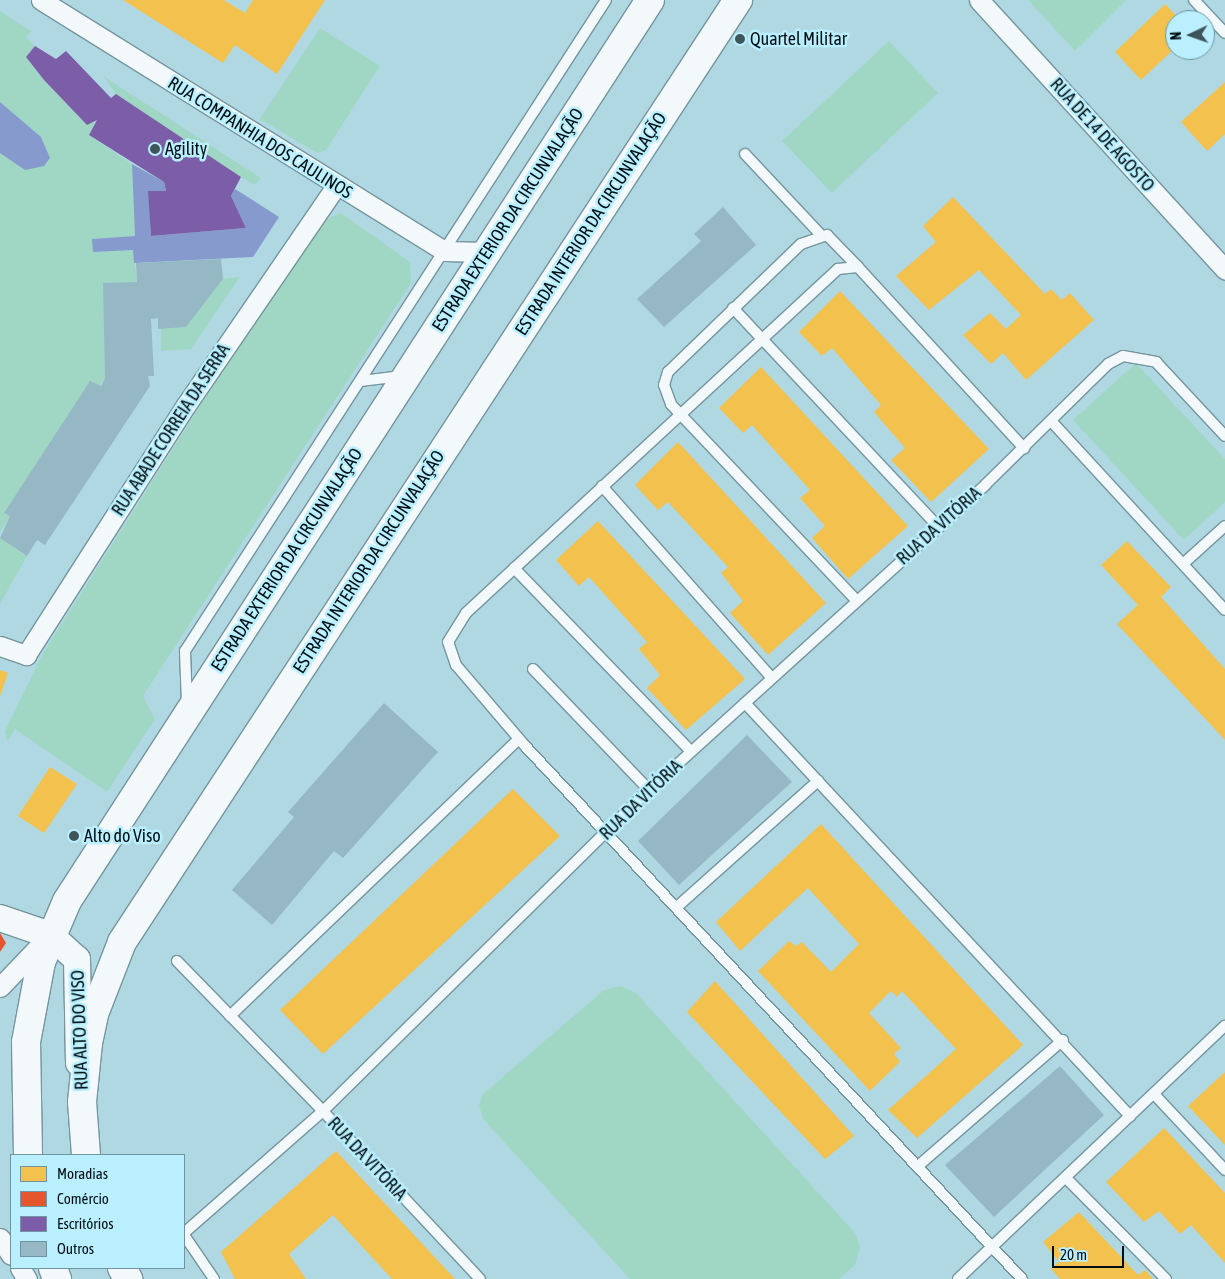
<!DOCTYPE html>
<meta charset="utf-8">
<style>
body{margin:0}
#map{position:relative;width:1225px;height:1279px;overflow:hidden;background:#b0d8e3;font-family:"Asap Condensed",sans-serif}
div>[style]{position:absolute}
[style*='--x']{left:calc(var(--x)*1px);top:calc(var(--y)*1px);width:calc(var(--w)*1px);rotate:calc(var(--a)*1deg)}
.green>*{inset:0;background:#a0d7c4}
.water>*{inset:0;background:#869acd}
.homes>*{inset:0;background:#f2c14e}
.shops>*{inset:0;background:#e4572e}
.offices>*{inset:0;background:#7b5ea7}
.building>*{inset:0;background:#96b8c5}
.roads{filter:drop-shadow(1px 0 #75959e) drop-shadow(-1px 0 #75959e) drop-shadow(0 1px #75959e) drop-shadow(0 -1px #75959e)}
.lane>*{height:10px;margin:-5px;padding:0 5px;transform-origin:5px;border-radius:5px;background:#f3f9fb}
.street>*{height:19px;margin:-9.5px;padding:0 9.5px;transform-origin:9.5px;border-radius:9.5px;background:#f3f9fb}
.secondary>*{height:26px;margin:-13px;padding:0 13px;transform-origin:13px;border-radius:13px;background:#f3f9fb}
.primary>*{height:28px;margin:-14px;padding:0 14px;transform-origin:14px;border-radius:14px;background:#f3f9fb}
.dots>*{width:14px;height:14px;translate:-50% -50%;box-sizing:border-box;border:2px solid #b9effe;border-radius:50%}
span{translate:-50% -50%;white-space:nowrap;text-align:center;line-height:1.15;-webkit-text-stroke:5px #b9effe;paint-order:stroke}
.poi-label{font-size:18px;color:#000e13}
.left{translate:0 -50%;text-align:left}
.street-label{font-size:18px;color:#000e13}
.legend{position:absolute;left:10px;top:1154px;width:175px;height:115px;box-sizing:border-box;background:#b9effe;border:1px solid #6f95a0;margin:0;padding:6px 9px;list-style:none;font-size:15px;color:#000e13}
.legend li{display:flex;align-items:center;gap:10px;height:25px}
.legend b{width:25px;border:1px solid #6f95a0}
.north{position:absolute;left:1165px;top:10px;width:50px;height:50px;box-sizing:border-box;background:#b9effe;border:1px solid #6f95a0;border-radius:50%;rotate:267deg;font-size:14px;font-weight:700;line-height:20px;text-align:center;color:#000e13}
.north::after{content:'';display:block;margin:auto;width:18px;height:22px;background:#3e555c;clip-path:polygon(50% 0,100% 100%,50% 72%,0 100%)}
.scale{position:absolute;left:1052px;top:1246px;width:72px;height:22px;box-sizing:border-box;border:2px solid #000e13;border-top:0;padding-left:6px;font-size:15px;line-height:18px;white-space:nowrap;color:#000e13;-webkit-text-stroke:4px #b9effe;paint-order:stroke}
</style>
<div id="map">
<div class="green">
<div style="clip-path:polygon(1028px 0,1126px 0,1075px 51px)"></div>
<div style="clip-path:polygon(0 11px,31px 31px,26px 38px,35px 46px,26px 57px,44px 80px,87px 125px,97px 120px,89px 135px,132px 164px,135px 236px,93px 239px,94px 252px,133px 250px,137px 282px,104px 284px,105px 378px,0 532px)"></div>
<div style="clip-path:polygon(320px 28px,380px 66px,326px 150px,317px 153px,260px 119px)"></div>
<div style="clip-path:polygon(889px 41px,938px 93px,832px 193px,782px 141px)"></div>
<div style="clip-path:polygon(103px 76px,261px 178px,255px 185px,241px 177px,116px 94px)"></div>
<div style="clip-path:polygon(341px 213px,410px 262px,411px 283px,143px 696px,155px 719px,107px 792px,15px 729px,7px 742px,5px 731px,42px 655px,269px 297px,324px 220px)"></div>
<div style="clip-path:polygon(240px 277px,191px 349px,161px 351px,161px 328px,186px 327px,223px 279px)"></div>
<div style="clip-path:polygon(1136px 363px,1225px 459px,1225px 502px,1184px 540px,1073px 420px)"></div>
<div style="clip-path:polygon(0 538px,27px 556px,0 604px)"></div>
<div style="clip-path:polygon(620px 986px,636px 993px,855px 1233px,860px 1247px,855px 1265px,839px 1279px,630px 1279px,483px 1119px,479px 1105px,483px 1094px,604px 990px)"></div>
</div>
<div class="water">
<div style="clip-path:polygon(0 102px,41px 137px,50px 158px,44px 166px,25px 170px,0 153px)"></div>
<div style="clip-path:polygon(132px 164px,164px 182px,166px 191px,149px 191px,151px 236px,246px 228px,231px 196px,235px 189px,279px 217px,253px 257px,134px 263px,133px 250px,93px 252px,92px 239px,135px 236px)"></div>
</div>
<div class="homes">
<div style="clip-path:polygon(123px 0,224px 0,245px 13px,253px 0,325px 0,277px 74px,235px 45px,223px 63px)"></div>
<div style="clip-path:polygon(1165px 4px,1180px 20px,1175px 20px,1175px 48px,1141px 80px,1115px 52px)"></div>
<div style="clip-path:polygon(1225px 82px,1225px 134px,1207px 151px,1181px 122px)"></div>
<div style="clip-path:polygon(953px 197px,1045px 294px,1051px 289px,1062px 300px,1070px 293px,1094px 320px,1026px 380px,1003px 353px,991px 364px,963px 335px,990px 313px,1006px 329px,1021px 315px,979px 270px,929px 310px,896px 276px,936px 242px,923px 226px)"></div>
<div style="clip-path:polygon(840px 291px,989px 449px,931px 502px,891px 460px,905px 448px,874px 412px,881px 405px,832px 348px,822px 356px,799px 332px)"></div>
<div style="clip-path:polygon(761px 367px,908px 526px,848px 579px,812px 538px,825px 526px,800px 498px,810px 490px,752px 425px,743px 433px,719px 408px)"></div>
<div style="clip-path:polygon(678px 442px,826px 603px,768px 655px,730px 613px,743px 601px,721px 573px,728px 567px,668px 502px,658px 510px,635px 485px)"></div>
<div style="clip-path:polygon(598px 521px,745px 679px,686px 730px,647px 688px,660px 675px,639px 649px,647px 642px,589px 577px,579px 586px,556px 560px)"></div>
<div style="clip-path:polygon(1127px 541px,1171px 587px,1161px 597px,1225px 669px,1225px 740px,1117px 624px,1138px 605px,1101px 565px)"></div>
<div style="clip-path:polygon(0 670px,8px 673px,0 696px)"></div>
<div style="clip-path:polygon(50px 767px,77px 784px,44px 833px,18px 816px)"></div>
<div style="clip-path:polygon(513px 789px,560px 836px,323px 1054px,280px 1010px)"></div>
<div style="clip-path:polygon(821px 824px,1023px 1045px,917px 1138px,888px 1110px,956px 1049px,902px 991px,897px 997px,891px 991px,869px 1013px,901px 1048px,894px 1054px,900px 1062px,870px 1091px,758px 971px,789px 941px,796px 946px,802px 942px,831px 972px,859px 944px,808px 888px,740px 951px,716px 922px)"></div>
<div style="clip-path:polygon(715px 981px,854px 1136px,825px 1159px,687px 1012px)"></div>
<div style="clip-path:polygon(1225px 1072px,1225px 1145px,1188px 1106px)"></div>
<div style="clip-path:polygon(1164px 1128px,1225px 1193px,1225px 1263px,1191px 1225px,1180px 1234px,1159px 1211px,1144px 1222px,1106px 1182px)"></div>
<div style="clip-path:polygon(336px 1151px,455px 1279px,392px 1279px,333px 1215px,289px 1254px,306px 1279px,235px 1279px,221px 1252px)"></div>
<div style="clip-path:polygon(1079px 1212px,1138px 1275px,1145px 1270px,1153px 1279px,1060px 1279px,1051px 1269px,1059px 1262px,1043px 1242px)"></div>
</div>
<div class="shops">
<div style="clip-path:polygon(0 933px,6px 943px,0 952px)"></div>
</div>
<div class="offices">
<div style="clip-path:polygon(35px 46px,56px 59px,66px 51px,111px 98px,116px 94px,241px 177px,231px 196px,246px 228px,151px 236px,148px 191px,166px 191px,164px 182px,89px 135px,97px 120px,87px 125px,44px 80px,26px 57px)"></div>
</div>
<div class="building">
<div style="clip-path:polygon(723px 207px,756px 245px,664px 327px,637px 299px,701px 241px,694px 234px)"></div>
<div style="clip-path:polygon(221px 259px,223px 279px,186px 327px,158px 329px,158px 318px,151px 319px,154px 376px,148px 376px,150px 386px,45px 545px,37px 540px,27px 556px,0 538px,10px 516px,4px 513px,90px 381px,101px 386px,105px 378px,103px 283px,137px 282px,136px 263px)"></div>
<div style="clip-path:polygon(384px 703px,438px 752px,343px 858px,334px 851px,272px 925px,232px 890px,294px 817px,288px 812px)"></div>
<div style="clip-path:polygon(747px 735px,792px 782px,679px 885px,638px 841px)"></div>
<div style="clip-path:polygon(1060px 1066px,1104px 1115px,994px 1217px,945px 1165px)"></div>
</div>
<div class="roads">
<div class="lane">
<div style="--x:1194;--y:0;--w:45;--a:46.8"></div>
<div style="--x:745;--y:154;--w:111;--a:46.8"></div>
<div style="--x:733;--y:308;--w:301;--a:46.8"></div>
<div style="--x:361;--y:381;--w:40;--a:-7.1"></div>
<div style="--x:1052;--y:422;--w:255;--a:47.4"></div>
<div style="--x:602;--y:486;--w:256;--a:48.5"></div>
<div style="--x:1184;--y:563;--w:55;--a:-42.1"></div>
<div style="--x:514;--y:568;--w:255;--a:46"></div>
<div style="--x:857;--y:601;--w:271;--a:-133.4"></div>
<div style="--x:671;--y:404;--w:20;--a:-110"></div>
<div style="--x:664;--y:385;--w:14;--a:-73"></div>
<div style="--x:668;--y:372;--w:185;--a:-43.9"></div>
<div style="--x:801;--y:244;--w:28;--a:-19"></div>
<div style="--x:827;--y:235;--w:45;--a:45.9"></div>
<div style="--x:533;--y:669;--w:168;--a:46.2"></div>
<div style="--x:745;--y:703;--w:565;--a:47.01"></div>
<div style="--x:187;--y:704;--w:53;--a:-92.2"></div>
<div style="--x:185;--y:651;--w:775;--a:-57.11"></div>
<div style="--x:678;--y:906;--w:188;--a:-41.8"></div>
<div style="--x:177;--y:961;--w:209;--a:45.8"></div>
<div style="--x:323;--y:1111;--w:185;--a:138.7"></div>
<div style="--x:230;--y:1016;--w:400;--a:-43.8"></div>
<div style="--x:1154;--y:1094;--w:104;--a:46.9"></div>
<div style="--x:918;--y:1166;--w:192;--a:-41"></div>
<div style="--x:1066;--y:1178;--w:142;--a:45.3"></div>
<div style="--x:184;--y:1235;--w:53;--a:55.7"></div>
<div style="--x:480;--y:1279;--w:230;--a:-133.1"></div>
<div style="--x:323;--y:1111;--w:458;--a:-44.6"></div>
<div style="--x:649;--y:790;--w:454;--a:-42.2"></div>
<div style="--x:985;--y:485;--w:173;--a:-44.5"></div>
<div style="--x:1108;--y:364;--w:17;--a:-28"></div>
<div style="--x:1123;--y:356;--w:34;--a:10"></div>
<div style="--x:1156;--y:362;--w:101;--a:47"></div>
<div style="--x:958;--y:1279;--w:368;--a:-43.5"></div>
<div style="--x:1022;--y:1279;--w:727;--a:-132.99"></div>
<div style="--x:526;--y:747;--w:108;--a:-130.5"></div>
<div style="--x:456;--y:665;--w:24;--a:-109"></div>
<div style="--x:448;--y:642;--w:34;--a:-58"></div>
<div style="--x:466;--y:613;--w:507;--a:-42.76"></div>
<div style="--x:838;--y:269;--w:20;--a:-6"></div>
<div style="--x:858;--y:267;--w:246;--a:47.5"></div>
</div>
<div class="street">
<div style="--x:41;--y:0;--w:475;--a:31.9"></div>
<div style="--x:444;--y:251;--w:43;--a:1.3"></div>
<div style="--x:979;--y:0;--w:365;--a:47.6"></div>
<div style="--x:0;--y:646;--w:28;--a:19"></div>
<div style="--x:26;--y:655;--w:297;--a:-57.4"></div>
<div style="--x:186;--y:405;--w:265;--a:-55.6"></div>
<div style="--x:0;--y:987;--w:68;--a:-46.2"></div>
<div style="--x:0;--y:1238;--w:20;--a:57"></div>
<div style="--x:20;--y:1268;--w:13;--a:58"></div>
</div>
<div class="secondary">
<div style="--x:0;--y:918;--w:53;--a:18.8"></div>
<div style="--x:50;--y:935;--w:36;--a:42"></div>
<div style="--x:77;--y:959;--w:104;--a:88.9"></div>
</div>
<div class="primary">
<div style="--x:28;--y:1155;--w:113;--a:-91"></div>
<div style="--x:26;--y:1042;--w:81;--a:-79.4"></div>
<div style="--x:41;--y:962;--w:66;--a:-66.9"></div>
<div style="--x:67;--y:901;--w:1073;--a:-57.09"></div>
<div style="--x:86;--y:1155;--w:53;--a:-94.3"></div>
<div style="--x:82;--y:1102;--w:59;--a:-84.2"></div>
<div style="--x:88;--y:1043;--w:30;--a:-78"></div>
<div style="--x:94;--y:1014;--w:77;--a:-68.7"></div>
<div style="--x:122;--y:942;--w:1126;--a:-56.82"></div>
<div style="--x:53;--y:1268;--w:12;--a:70"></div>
<div style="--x:122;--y:1268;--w:13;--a:61"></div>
</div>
</div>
<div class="dots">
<div style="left:740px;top:39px;background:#3e555c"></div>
<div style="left:155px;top:149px;background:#3e555c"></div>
<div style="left:74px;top:836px;background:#3e555c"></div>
</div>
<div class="poi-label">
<span class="left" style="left:750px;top:39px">Quartel Militar</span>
<span class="left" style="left:165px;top:149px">Agility</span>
<span class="left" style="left:84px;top:836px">Alto do Viso</span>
</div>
<div class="street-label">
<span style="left:1102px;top:135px;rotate:48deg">RUA DE 14 DE AGOSTO</span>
<span style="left:260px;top:138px;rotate:32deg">RUA COMPANHIA DOS CAULINOS</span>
<span style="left:508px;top:220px;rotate:-57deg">ESTRADA EXTERIOR DA CIRCUNVALAÇÃO</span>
<span style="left:591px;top:224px;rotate:-57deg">ESTRADA INTERIOR DA CIRCUNVALAÇÃO</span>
<span style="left:171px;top:430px;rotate:-57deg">RUA ABADE CORREIA DA SERRA</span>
<span style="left:939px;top:526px;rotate:-42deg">RUA DA VITÓRIA</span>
<span style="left:287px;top:560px;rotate:-57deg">ESTRADA EXTERIOR DA CIRCUNVALAÇÃO</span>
<span style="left:369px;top:562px;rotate:-57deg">ESTRADA INTERIOR DA CIRCUNVALAÇÃO</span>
<span style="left:641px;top:800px;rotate:-44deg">RUA DA VITÓRIA</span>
<span style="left:80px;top:1030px;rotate:-92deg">RUA ALTO DO VISO</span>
<span style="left:367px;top:1159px;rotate:47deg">RUA DA VITÓRIA</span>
</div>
<ul class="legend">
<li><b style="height:14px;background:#f2c14e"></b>Moradias</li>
<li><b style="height:14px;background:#e4572e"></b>Comércio</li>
<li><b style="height:14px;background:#7b5ea7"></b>Escritórios</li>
<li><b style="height:14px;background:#96b8c5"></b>Outros</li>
</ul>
<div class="north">N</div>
<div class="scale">20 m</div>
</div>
